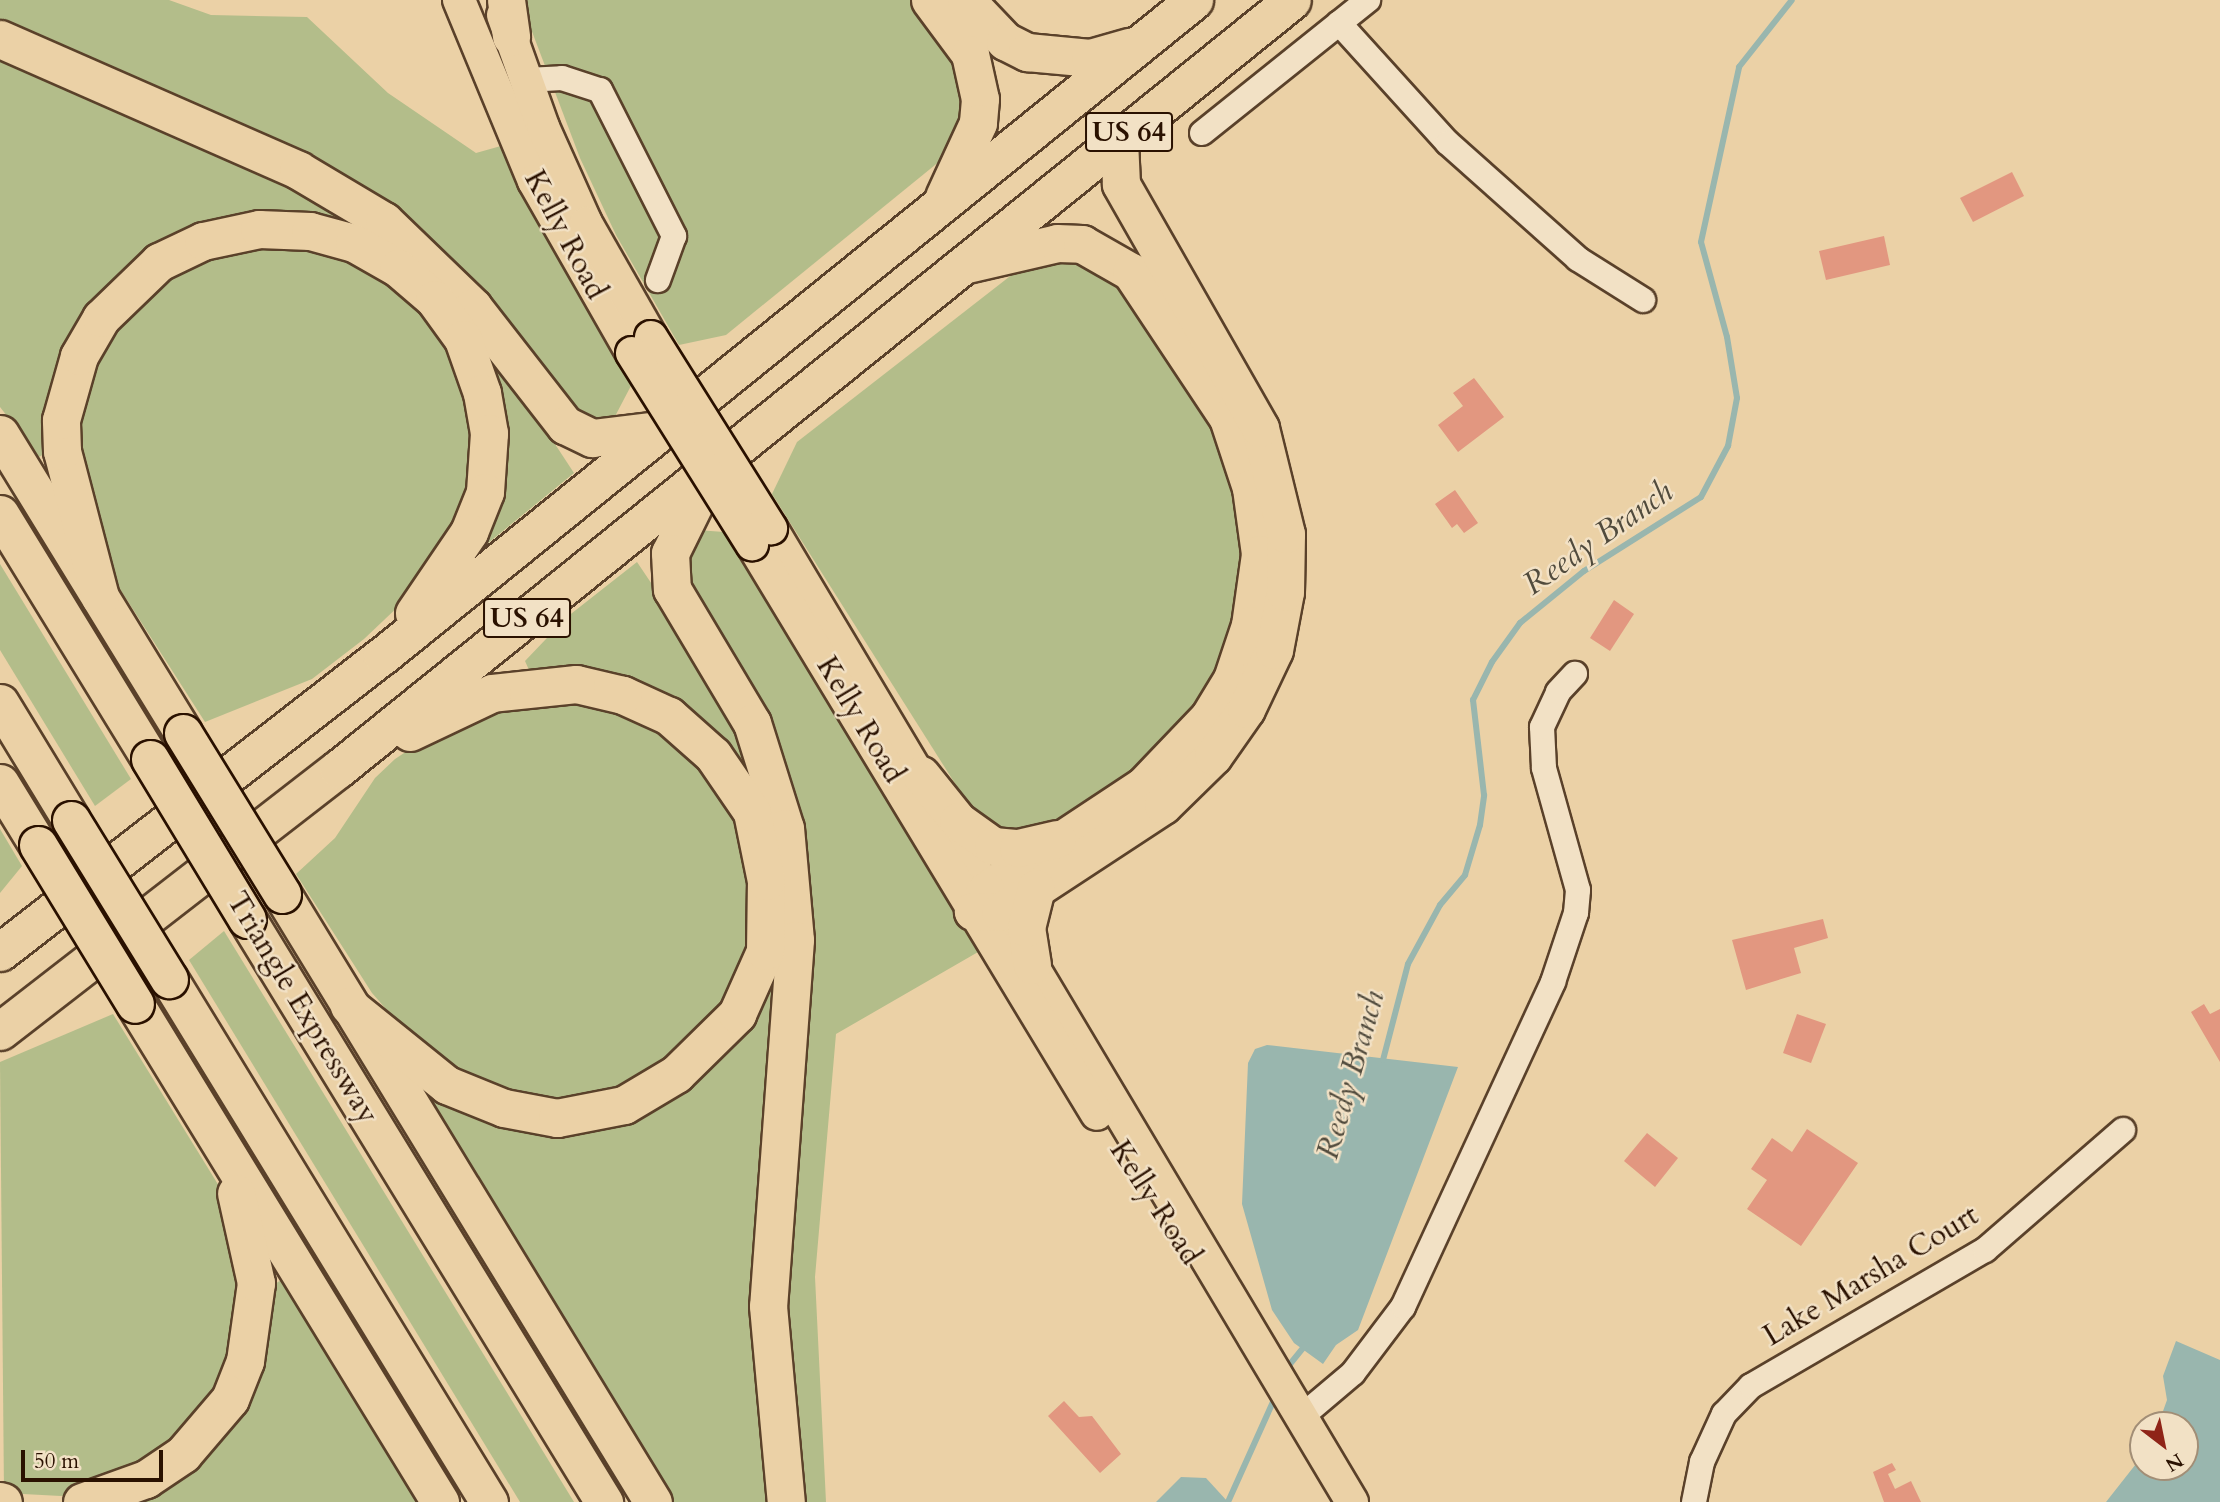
<!DOCTYPE html>
<style>
body{margin:0}
#map{position:relative;width:2220px;height:1502px;overflow:hidden;background:#ebd1a6;font-family:Cardo,serif}
div>[style]{position:absolute}
[style*='--x']{left:calc(var(--x)*1px);top:calc(var(--y)*1px);width:calc(var(--w)*1px);rotate:calc(var(--a)*1deg)}
.green>*{inset:0;background:#b3bd8a}
.water>*{inset:0;background:#99b6ae}
.stream>*{height:6px;margin:-3px;padding:0 3px;transform-origin:3px;border-radius:3px;background:#99b6ae}
.building>*{inset:0;background:#e29780}
.roads{filter:drop-shadow(2px 0 #5a412a) drop-shadow(-2px 0 #5a412a) drop-shadow(0 2px #5a412a) drop-shadow(0 -2px #5a412a)}
.minor>*{height:24px;margin:-12px;padding:0 12px;transform-origin:12px;border-radius:12px;background:#f2e1c5}
.major>*{height:32px;margin:-16px;padding:0 16px;transform-origin:16px;border-radius:16px;background:#ebd1a6}
.highway>*{height:37px;margin:-18.5px;padding:0 18.5px;transform-origin:18.5px;border-radius:18.5px;background:#ebd1a6}
.bridges{filter:drop-shadow(2px 0 #2a1100) drop-shadow(-2px 0 #2a1100) drop-shadow(0 2px #2a1100) drop-shadow(0 -2px #2a1100)}
.major-bridge>*{height:32px;margin:-16px;padding:0 16px;transform-origin:16px;border-radius:16px;background:#ebd1a6}
.highway-bridge>*{height:37px;margin:-18.5px;padding:0 18.5px;transform-origin:18.5px;border-radius:18.5px;background:#ebd1a6}
span{translate:-50% -50%;white-space:nowrap;text-align:center;line-height:1.15;-webkit-text-stroke:5px #f2e1c5;paint-order:stroke}
.shield-label span{padding:2px 5px;background:#f2e1c5;border:2px solid;border-radius:5px;-webkit-text-stroke-width:0}
.shield-label{font-size:28px;color:#2a1100;font-weight:700}
.street-label{font-size:30px;color:#2a1100}
.water-label{font-size:32px;color:#514b3d;font-style:italic}
.north{position:absolute;left:2129px;top:1411px;width:70px;height:70px;box-sizing:border-box;background:#f2e1c5;border:2px solid #a28e76;border-radius:50%;rotate:148deg;font-size:19px;font-weight:700;line-height:28px;text-align:center;color:#2a1100}
.north::after{content:'';display:block;margin:auto;width:24px;height:32px;background:#8f2418;clip-path:polygon(50% 0,100% 100%,50% 72%,0 100%)}
.scale{position:absolute;left:21px;top:1450px;width:142px;height:32px;box-sizing:border-box;border:4px solid #2a1100;border-top:0;padding-left:9px;font-size:21px;line-height:24px;white-space:nowrap;color:#2a1100;-webkit-text-stroke:5px #f2e1c5;paint-order:stroke}
</style>
<div id="map">
<div class="green">
<div style="clip-path:polygon(0 0,169px 0,211px 15px,307px 17px,388px 93px,476px 153px,508px 144px,634px 380px,611px 424px,571px 415px,430px 244px,0 27px)"></div>
<div style="clip-path:polygon(520px 0,916px 0,947px 36px,964px 81px,965px 119px,951px 152px,726px 335px,679px 345px,616px 235px,580px 158px)"></div>
<div style="clip-path:polygon(0 54px,204px 141px,375px 229px,341px 226px,127px 272px,49px 451px,39px 457px,0 407px)"></div>
<div style="clip-path:polygon(317px 243px,414px 292px,468px 374px,477px 483px,422px 584px,364px 639px,312px 679px,205px 722px,111px 575px,84px 516px,76px 400px,124px 306px,212px 250px)"></div>
<div style="clip-path:polygon(1055px 254px,1118px 276px,1217px 420px,1249px 537px,1242px 601px,1223px 656px,1195px 711px,1158px 754px,1050px 830px,985px 831px,772px 494px,797px 442px,1023px 266px)"></div>
<div style="clip-path:polygon(482px 333px,574px 473px,487px 544px,483px 538px)"></div>
<div style="clip-path:polygon(697px 530px,724px 532px,985px 948px,836px 1034px,815px 1277px,826px 1502px,799px 1502px,783px 1300px,807px 920px,687px 587px,688px 537px)"></div>
<div style="clip-path:polygon(637px 562px,719px 684px,743px 733px,752px 790px,735px 762px,550px 669px,529px 670px,525px 661px,567px 617px)"></div>
<div style="clip-path:polygon(0 564px,131px 779px,95px 806px,0 650px)"></div>
<div style="clip-path:polygon(525px 695px,620px 704px,706px 761px,754px 852px,752px 949px,732px 998px,699px 1040px,600px 1099px,552px 1102px,491px 1093px,415px 1042px,372px 993px,296px 874px,335px 838px,375px 778px,395px 759px,439px 730px)"></div>
<div style="clip-path:polygon(0 829px,22px 866px,0 893px)"></div>
<div style="clip-path:polygon(224px 931px,574px 1502px,520px 1502px,189px 960px)"></div>
<div style="clip-path:polygon(775px 941px,775px 1502px,666px 1502px,411px 1085px,420px 1078px,482px 1114px,660px 1099px)"></div>
<div style="clip-path:polygon(113px 1014px,219px 1186px,240px 1241px,239px 1353px,183px 1441px,105px 1488px,61px 1496px,4px 1493px,0 1062px)"></div>
<div style="clip-path:polygon(281px 1280px,343px 1365px,427px 1502px,127px 1502px,254px 1377px,269px 1325px,272px 1286px)"></div>
</div>
<div class="water">
<div style="clip-path:polygon(1267px 1045px,1458px 1067px,1358px 1330px,1336px 1345px,1323px 1364px,1294px 1343px,1272px 1310px,1242px 1204px,1248px 1063px,1255px 1049px)"></div>
<div style="clip-path:polygon(2176px 1341px,2220px 1360px,2220px 1502px,2106px 1502px,2143px 1455px,2143px 1467px,2185px 1467px,2185px 1425px,2158px 1425px,2167px 1400px,2163px 1376px)"></div>
<div style="clip-path:polygon(1181px 1477px,1206px 1478px,1228px 1502px,1156px 1502px)"></div>
</div>
<div class="stream">
<div style="--x:1383;--y:1060;--w:99;--a:-75.4"></div>
<div style="--x:1408;--y:964;--w:67;--a:-61.5"></div>
<div style="--x:1440;--y:905;--w:39;--a:-50"></div>
<div style="--x:1465;--y:875;--w:52;--a:-73.3"></div>
<div style="--x:1480;--y:825;--w:30;--a:-82"></div>
<div style="--x:1484;--y:795;--w:96;--a:-96.6"></div>
<div style="--x:1473;--y:700;--w:42;--a:-63.4"></div>
<div style="--x:1492;--y:662;--w:48;--a:-54.3"></div>
<div style="--x:1520;--y:623;--w:82;--a:-39.1"></div>
<div style="--x:1584;--y:571;--w:138;--a:-32.3"></div>
<div style="--x:1701;--y:497;--w:58;--a:-62.1"></div>
<div style="--x:1728;--y:446;--w:49;--a:-79.4"></div>
<div style="--x:1737;--y:398;--w:62;--a:-99.3"></div>
<div style="--x:1727;--y:337;--w:98;--a:-105.3"></div>
<div style="--x:1701;--y:242;--w:179;--a:-77.7"></div>
<div style="--x:1739;--y:67;--w:85;--a:-51.7"></div>
<div style="--x:1286;--y:1369;--w:32;--a:-51"></div>
<div style="--x:1228;--y:1502;--w:117;--a:-65.8"></div>
</div>
<div class="building">
<div style="clip-path:polygon(2012px 172px,2024px 196px,1973px 222px,1960px 198px)"></div>
<div style="clip-path:polygon(1884px 236px,1890px 265px,1826px 280px,1819px 251px)"></div>
<div style="clip-path:polygon(1474px 378px,1504px 417px,1458px 452px,1438px 425px,1463px 406px,1453px 393px)"></div>
<div style="clip-path:polygon(1455px 490px,1478px 523px,1464px 533px,1457px 524px,1452px 528px,1435px 504px)"></div>
<div style="clip-path:polygon(1614px 600px,1634px 614px,1610px 651px,1590px 638px)"></div>
<div style="clip-path:polygon(1823px 919px,1828px 938px,1794px 948px,1801px 973px,1746px 990px,1732px 940px)"></div>
<div style="clip-path:polygon(2204px 1004px,2210px 1014px,2220px 1009px,2220px 1062px,2191px 1012px)"></div>
<div style="clip-path:polygon(1797px 1014px,1826px 1024px,1811px 1063px,1783px 1053px)"></div>
<div style="clip-path:polygon(1807px 1129px,1858px 1163px,1801px 1246px,1747px 1209px,1767px 1180px,1751px 1169px,1772px 1138px,1792px 1152px)"></div>
<div style="clip-path:polygon(1647px 1133px,1678px 1158px,1655px 1187px,1624px 1161px)"></div>
<div style="clip-path:polygon(1064px 1401px,1079px 1417px,1092px 1416px,1121px 1454px,1100px 1473px,1048px 1416px)"></div>
<div style="clip-path:polygon(1892px 1463px,1896px 1470px,1888px 1474px,1895px 1489px,1911px 1481px,1921px 1502px,1884px 1502px,1873px 1472px)"></div>
</div>
<div class="roads">
<div class="minor">
<div style="--x:1339;--y:23;--w:162;--a:47.8"></div>
<div style="--x:1448;--y:143;--w:174;--a:41.7"></div>
<div style="--x:1578;--y:259;--w:77;--a:32.2"></div>
<div style="--x:526;--y:80;--w:36;--a:-3"></div>
<div style="--x:562;--y:78;--w:40;--a:18"></div>
<div style="--x:600;--y:90;--w:164;--a:63.1"></div>
<div style="--x:674;--y:236;--w:47;--a:110"></div>
<div style="--x:1202;--y:133;--w:213;--a:-38.7"></div>
<div style="--x:1301;--y:1417;--w:68;--a:-40.2"></div>
<div style="--x:1353;--y:1373;--w:83;--a:-52.9"></div>
<div style="--x:1403;--y:1307;--w:358;--a:-65.2"></div>
<div style="--x:1553;--y:982;--w:73;--a:-71.6"></div>
<div style="--x:1576;--y:913;--w:23;--a:-85"></div>
<div style="--x:1578;--y:890;--w:127;--a:-105.6"></div>
<div style="--x:1544;--y:768;--w:41;--a:-92.8"></div>
<div style="--x:1542;--y:727;--w:38;--a:-65"></div>
<div style="--x:1558;--y:692;--w:25;--a:-47"></div>
<div style="--x:1694;--y:1502;--w:41;--a:-78.7"></div>
<div style="--x:1702;--y:1462;--w:53;--a:-65.4"></div>
<div style="--x:1724;--y:1414;--w:39;--a:-46"></div>
<div style="--x:1751;--y:1386;--w:271;--a:-30.2"></div>
<div style="--x:1985;--y:1250;--w:183;--a:-41"></div>
</div>
<div class="major">
<div style="--x:459;--y:0;--w:196;--a:67.5"></div>
<div style="--x:534;--y:181;--w:198;--a:60.3"></div>
<div style="--x:503;--y:15;--w:119;--a:70.3"></div>
<div style="--x:543;--y:127;--w:105;--a:65.9"></div>
<div style="--x:586;--y:223;--w:131;--a:60.3"></div>
<div style="--x:771;--y:528;--w:1134;--a:59.18"></div>
<div style="--x:752;--y:544;--w:666;--a:58.82"></div>
</div>
<div class="highway">
<div style="--x:506;--y:0;--w:37;--a:82"></div>
<div style="--x:930;--y:0;--w:67;--a:53.5"></div>
<div style="--x:970;--y:54;--w:46;--a:77.5"></div>
<div style="--x:980;--y:99;--w:24;--a:95"></div>
<div style="--x:978;--y:123;--w:81;--a:114.7"></div>
<div style="--x:966;--y:0;--w:57;--a:46.4"></div>
<div style="--x:1005;--y:41;--w:25;--a:27"></div>
<div style="--x:1027;--y:52;--w:63;--a:5.4"></div>
<div style="--x:1090;--y:58;--w:41;--a:-15.8"></div>
<div style="--x:0;--y:39;--w:326;--a:23.7"></div>
<div style="--x:298;--y:170;--w:100;--a:30.7"></div>
<div style="--x:384;--y:221;--w:124;--a:44"></div>
<div style="--x:473;--y:307;--w:150;--a:52.1"></div>
<div style="--x:565;--y:425;--w:30;--a:26"></div>
<div style="--x:592;--y:438;--w:66;--a:-6.9"></div>
<div style="--x:967;--y:264;--w:92;--a:-13.1"></div>
<div style="--x:1057;--y:243;--w:25;--a:2"></div>
<div style="--x:1082;--y:244;--w:56;--a:29.7"></div>
<div style="--x:1131;--y:272;--w:175;--a:56.4"></div>
<div style="--x:1228;--y:418;--w:74;--a:71.8"></div>
<div style="--x:1251;--y:488;--w:67;--a:82.2"></div>
<div style="--x:1260;--y:554;--w:72;--a:98"></div>
<div style="--x:1250;--y:625;--w:57;--a:108.4"></div>
<div style="--x:1232;--y:679;--w:44;--a:121.2"></div>
<div style="--x:1209;--y:717;--w:95;--a:133.7"></div>
<div style="--x:1143;--y:786;--w:188;--a:146.5"></div>
<div style="--x:986;--y:890;--w:25;--a:122"></div>
<div style="--x:973;--y:911;--w:27;--a:2"></div>
<div style="--x:1000;--y:912;--w:195;--a:-33.3"></div>
<div style="--x:1163;--y:805;--w:70;--a:-44.4"></div>
<div style="--x:1213;--y:756;--w:57;--a:-54.9"></div>
<div style="--x:1246;--y:709;--w:65;--a:-64.6"></div>
<div style="--x:1274;--y:650;--w:59;--a:-79.3"></div>
<div style="--x:1285;--y:592;--w:58;--a:-89"></div>
<div style="--x:1286;--y:534;--w:109;--a:-103.8"></div>
<div style="--x:1260;--y:428;--w:281;--a:-119.7"></div>
<div style="--x:1121;--y:184;--w:44;--a:-92.6"></div>
<div style="--x:0;--y:434;--w:351;--a:58.5"></div>
<div style="--x:704;--y:484;--w:77;--a:116.2"></div>
<div style="--x:670;--y:553;--w:36;--a:87"></div>
<div style="--x:672;--y:589;--w:156;--a:59.2"></div>
<div style="--x:752;--y:723;--w:110;--a:72.6"></div>
<div style="--x:785;--y:828;--w:112;--a:84.9"></div>
<div style="--x:795;--y:940;--w:367;--a:94.2"></div>
<div style="--x:768;--y:1306;--w:197;--a:84.8"></div>
<div style="--x:0;--y:514;--w:287;--a:58.5"></div>
<div style="--x:100;--y:597;--w:151;--a:-104.6"></div>
<div style="--x:62;--y:451;--w:31;--a:-92"></div>
<div style="--x:61;--y:420;--w:66;--a:-74.3"></div>
<div style="--x:79;--y:356;--w:44;--a:-59.9"></div>
<div style="--x:101;--y:318;--w:81;--a:-44"></div>
<div style="--x:159;--y:262;--w:49;--a:-25.5"></div>
<div style="--x:203;--y:241;--w:57;--a:-12.1"></div>
<div style="--x:259;--y:229;--w:51;--a:2.2"></div>
<div style="--x:310;--y:231;--w:46;--a:15.3"></div>
<div style="--x:354;--y:243;--w:51;--a:29.6"></div>
<div style="--x:398;--y:268;--w:48;--a:40.7"></div>
<div style="--x:434;--y:299;--w:49;--a:54.1"></div>
<div style="--x:463;--y:339;--w:57;--a:70.6"></div>
<div style="--x:482;--y:393;--w:41;--a:80.1"></div>
<div style="--x:489;--y:433;--w:59;--a:93.9"></div>
<div style="--x:485;--y:492;--w:43;--a:111.8"></div>
<div style="--x:469;--y:532;--w:98;--a:124.2"></div>
<div style="--x:0;--y:703;--w:137;--a:58.7"></div>
<div style="--x:921;--y:775;--w:59;--a:51.2"></div>
<div style="--x:958;--y:821;--w:43;--a:35.5"></div>
<div style="--x:993;--y:846;--w:25;--a:5"></div>
<div style="--x:1018;--y:848;--w:40;--a:-13"></div>
<div style="--x:0;--y:783;--w:73;--a:58.5"></div>
<div style="--x:282;--y:894;--w:712;--a:58.61"></div>
<div style="--x:247;--y:919;--w:684;--a:58.52"></div>
<div style="--x:0;--y:952;--w:483;--a:-37.8"></div>
<div style="--x:382;--y:656;--w:1044;--a:-38.93"></div>
<div style="--x:1032;--y:965;--w:37;--a:-99"></div>
<div style="--x:1026;--y:928;--w:41;--a:-76"></div>
<div style="--x:169;--y:979;--w:613;--a:58.54"></div>
<div style="--x:135;--y:1004;--w:584;--a:58.51"></div>
<div style="--x:349;--y:1006;--w:126;--a:38.9"></div>
<div style="--x:447;--y:1085;--w:61;--a:22"></div>
<div style="--x:504;--y:1108;--w:54;--a:10.7"></div>
<div style="--x:557;--y:1118;--w:68;--a:-11"></div>
<div style="--x:624;--y:1105;--w:61;--a:-30.8"></div>
<div style="--x:676;--y:1074;--w:86;--a:-44.5"></div>
<div style="--x:737;--y:1014;--w:69;--a:-66"></div>
<div style="--x:765;--y:951;--w:70;--a:-89.2"></div>
<div style="--x:766;--y:881;--w:70;--a:-101.5"></div>
<div style="--x:752;--y:812;--w:69;--a:-124.4"></div>
<div style="--x:713;--y:755;--w:59;--a:-138.4"></div>
<div style="--x:669;--y:716;--w:51;--a:-155.5"></div>
<div style="--x:623;--y:695;--w:48;--a:-166.8"></div>
<div style="--x:576;--y:684;--w:84;--a:173.9"></div>
<div style="--x:492;--y:693;--w:91;--a:154.6"></div>
<div style="--x:0;--y:1031;--w:428;--a:-37.8"></div>
<div style="--x:338;--y:769;--w:1225;--a:-38.87"></div>
<div style="--x:0;--y:1501;--w:3;--a:18"></div>
<div style="--x:82;--y:1502;--w:68;--a:-19.8"></div>
<div style="--x:146;--y:1479;--w:45;--a:-34"></div>
<div style="--x:183;--y:1454;--w:72;--a:-49.5"></div>
<div style="--x:230;--y:1399;--w:41;--a:-68.5"></div>
<div style="--x:245;--y:1361;--w:79;--a:-82"></div>
<div style="--x:256;--y:1283;--w:92;--a:-102.5"></div>
</div>
</div>
<div class="bridges">
<div class="major-bridge">
<div style="--x:651;--y:337;--w:226;--a:57.9"></div>
<div style="--x:632;--y:353;--w:226;--a:57.9"></div>
</div>
<div class="highway-bridge">
<div style="--x:183;--y:733;--w:189;--a:58.4"></div>
<div style="--x:150;--y:759;--w:187;--a:58.8"></div>
<div style="--x:71;--y:820;--w:187;--a:58.4"></div>
<div style="--x:38;--y:845;--w:186;--a:58.6"></div>
</div>
</div>
<div class="shield-label">
<span style="left:1129px;top:132px">US 64</span>
<span style="left:527px;top:618px">US 64</span>
</div>
<div class="street-label">
<span style="left:565px;top:235px;rotate:62deg">Kelly Road</span>
<span style="left:860px;top:720px;rotate:59deg">Kelly Road</span>
<span style="left:302px;top:1008px;rotate:59deg">Triangle Expressway</span>
<span style="left:1155px;top:1203px;rotate:57deg">Kelly Road</span>
<span style="left:1871px;top:1276px;rotate:-31deg">Lake Marsha Court</span>
</div>
<div class="water-label">
<span style="left:1598px;top:538px;rotate:-35deg">Reedy Branch</span>
<span style="left:1351px;top:1075px;rotate:-74deg">Reedy Branch</span>
</div>
<div class="north">N</div>
<div class="scale">50 m</div>
</div>
